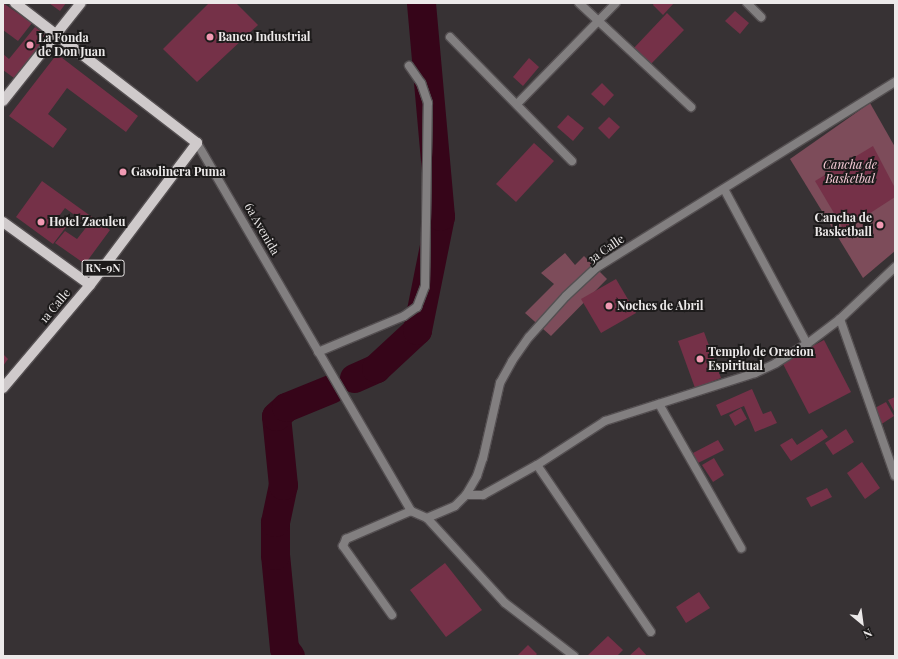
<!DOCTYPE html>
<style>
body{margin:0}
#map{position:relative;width:898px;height:659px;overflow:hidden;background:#373234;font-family:"Playfair Display",serif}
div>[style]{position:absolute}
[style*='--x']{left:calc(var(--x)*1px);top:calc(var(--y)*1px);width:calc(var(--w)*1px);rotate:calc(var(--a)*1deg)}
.green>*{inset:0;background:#7d4c5a}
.river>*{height:29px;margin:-14.5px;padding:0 14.5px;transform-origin:14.5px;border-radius:14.5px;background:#360519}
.building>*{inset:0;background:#753148}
.roads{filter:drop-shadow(1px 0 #544f51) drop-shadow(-1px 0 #544f51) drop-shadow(0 1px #544f51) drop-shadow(0 -1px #544f51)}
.service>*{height:8px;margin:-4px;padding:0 4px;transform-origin:4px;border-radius:4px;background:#827f80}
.minor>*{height:8px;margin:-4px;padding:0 4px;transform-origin:4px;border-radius:4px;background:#827f80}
.tertiary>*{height:8px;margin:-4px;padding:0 4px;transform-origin:4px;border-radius:4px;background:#827f80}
.primary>*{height:10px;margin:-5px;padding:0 5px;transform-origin:5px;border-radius:5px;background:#cfcacb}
.dots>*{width:11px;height:11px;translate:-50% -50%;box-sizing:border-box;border:2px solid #1d1b1b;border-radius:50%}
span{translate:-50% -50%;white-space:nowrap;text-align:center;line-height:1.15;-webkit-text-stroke:4px #1d1b1b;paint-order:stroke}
.shield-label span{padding:1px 3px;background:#1d1b1b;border:1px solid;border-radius:3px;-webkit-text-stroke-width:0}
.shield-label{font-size:11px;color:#ece9e9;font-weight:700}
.poi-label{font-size:12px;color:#ece9e9;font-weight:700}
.left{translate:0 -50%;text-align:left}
.right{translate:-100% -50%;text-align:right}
.park-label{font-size:12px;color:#f9cdd9;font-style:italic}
.street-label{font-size:12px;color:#ece9e9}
.frame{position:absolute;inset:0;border:4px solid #ece9e9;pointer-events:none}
.north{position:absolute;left:842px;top:603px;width:40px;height:40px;-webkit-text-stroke:3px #1d1b1b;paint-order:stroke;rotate:151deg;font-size:11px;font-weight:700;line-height:16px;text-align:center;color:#ece9e9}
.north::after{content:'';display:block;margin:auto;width:14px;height:18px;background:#ece9e9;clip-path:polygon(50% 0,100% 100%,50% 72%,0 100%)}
</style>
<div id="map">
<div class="green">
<div style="clip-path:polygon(870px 103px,895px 147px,895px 251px,863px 278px,790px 159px)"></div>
<div style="clip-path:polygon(565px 253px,575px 265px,584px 256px,607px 279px,551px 336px,525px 313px,554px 284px,541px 273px)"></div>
</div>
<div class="river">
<div style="--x:354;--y:378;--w:24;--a:-24"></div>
<div style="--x:376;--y:368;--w:56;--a:-42.8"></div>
<div style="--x:417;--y:330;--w:116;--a:-78.6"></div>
<div style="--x:440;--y:216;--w:214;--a:-95.1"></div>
<div style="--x:290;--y:656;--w:10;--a:-127"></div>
<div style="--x:284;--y:648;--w:93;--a:-95.5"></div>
<div style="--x:275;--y:555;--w:33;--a:-90"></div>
<div style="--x:275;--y:522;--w:38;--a:-78"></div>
<div style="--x:283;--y:485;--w:69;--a:-95.8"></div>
<div style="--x:276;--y:416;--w:13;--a:-42"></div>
<div style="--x:286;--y:407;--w:48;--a:-22.2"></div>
</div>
<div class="building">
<div style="clip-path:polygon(3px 3px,32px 23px,18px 41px,3px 30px)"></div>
<div style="clip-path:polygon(49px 3px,66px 3px,60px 11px)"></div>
<div style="clip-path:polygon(209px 3px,236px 3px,258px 25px,197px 82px,163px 49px)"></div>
<div style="clip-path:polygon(654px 3px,674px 3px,663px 15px,653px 5px)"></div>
<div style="clip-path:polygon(735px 11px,749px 23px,740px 34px,725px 21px)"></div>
<div style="clip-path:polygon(667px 13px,684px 30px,650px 65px,633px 49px)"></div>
<div style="clip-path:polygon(35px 27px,47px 36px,14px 78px,3px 70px,3px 54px,9px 59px)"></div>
<div style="clip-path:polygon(57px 54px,138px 116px,126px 132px,67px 88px,48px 114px,67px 129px,53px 148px,9px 116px)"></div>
<div style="clip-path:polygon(529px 58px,539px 67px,523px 86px,513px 77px)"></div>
<div style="clip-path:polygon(602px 83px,614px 95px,604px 106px,591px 94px)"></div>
<div style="clip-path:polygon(568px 115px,584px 128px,573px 141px,557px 127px)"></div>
<div style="clip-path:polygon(609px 117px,620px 127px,609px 139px,598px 128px)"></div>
<div style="clip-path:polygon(534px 143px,554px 161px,516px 202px,496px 184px)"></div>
<div style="clip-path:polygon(873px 146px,895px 188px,895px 197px,844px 230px,815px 181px)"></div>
<div style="clip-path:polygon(42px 181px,110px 230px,85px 264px,55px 243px,65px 231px,77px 239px,88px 225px,65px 208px,56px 220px,66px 227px,53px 244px,16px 217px)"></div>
<div style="clip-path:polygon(616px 279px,636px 313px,601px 333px,581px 299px)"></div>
<div style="clip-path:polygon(704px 332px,721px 378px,695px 388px,678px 341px)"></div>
<div style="clip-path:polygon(824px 340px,851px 392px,809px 414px,782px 362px)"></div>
<div style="clip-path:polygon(3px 354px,8px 359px,3px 366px)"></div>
<div style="clip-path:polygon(752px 389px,763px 414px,771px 411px,777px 423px,755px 432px,744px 406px,721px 416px,716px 405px)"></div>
<div style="clip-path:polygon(895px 397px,895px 413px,888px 400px)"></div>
<div style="clip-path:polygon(886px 402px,894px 416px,880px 425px,873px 409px)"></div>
<div style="clip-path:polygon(741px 408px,747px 419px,735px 426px,729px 415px)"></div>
<div style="clip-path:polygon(822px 429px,828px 437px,791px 461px,780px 445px,792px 438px,797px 445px)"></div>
<div style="clip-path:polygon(846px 429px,854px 442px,833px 455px,825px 443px)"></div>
<div style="clip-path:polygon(718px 440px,724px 450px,698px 463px,693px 453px)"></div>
<div style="clip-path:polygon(714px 458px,724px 475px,713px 482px,702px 465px)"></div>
<div style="clip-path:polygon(862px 462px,880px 488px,865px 499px,847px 473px)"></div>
<div style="clip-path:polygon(827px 488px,832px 497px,811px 507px,806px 498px)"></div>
<div style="clip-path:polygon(445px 563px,482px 610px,446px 637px,410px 590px)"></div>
<div style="clip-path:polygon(699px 592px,710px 608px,686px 623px,676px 607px)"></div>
<div style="clip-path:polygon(608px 636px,623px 650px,617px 656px,587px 656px)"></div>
<div style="clip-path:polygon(528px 645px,537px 654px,535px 656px,517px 656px)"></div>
<div style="clip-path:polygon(639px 647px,647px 656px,629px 656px)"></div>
</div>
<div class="roads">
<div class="service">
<div style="--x:392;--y:615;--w:85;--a:-125.4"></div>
<div style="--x:343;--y:546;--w:8;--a:-67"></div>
<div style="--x:346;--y:539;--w:71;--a:-23.3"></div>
</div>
<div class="minor">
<div style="--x:579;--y:3;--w:153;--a:42.9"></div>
<div style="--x:747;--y:3;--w:20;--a:45"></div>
<div style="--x:450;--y:37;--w:174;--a:45.5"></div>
<div style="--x:517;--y:104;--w:141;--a:-45.6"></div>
<div style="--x:724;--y:189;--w:176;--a:61.8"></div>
<div style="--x:840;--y:319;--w:166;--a:70.7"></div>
<div style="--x:318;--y:352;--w:93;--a:-22.7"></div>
<div style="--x:404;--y:316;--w:16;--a:-35"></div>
<div style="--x:417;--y:307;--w:22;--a:-69"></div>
<div style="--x:425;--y:286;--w:183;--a:-89.1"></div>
<div style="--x:428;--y:103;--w:21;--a:-109"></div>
<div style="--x:421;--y:83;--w:21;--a:-125"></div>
<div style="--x:659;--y:404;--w:166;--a:60.3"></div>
<div style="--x:537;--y:465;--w:202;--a:55.7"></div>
<div style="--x:466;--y:495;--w:17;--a:0"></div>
<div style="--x:483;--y:495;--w:62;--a:-29.1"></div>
<div style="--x:537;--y:465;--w:81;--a:-32.9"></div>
<div style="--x:605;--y:421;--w:157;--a:-17.7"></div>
<div style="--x:755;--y:373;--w:23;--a:-25"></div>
<div style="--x:776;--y:363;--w:36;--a:-32"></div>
<div style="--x:807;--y:344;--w:41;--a:-37.1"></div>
<div style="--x:840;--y:319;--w:76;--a:-43.4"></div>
<div style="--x:427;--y:518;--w:115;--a:47.5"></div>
<div style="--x:505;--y:603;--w:87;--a:37.5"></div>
</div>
<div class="tertiary">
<div style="--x:197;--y:143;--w:426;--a:59.8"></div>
<div style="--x:411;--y:511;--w:17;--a:24"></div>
<div style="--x:427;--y:518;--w:30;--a:-23"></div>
<div style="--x:455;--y:506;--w:16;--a:-45"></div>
<div style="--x:466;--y:495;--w:22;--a:-60"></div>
<div style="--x:477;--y:476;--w:19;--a:-72"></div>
<div style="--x:483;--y:458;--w:77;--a:-77.2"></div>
<div style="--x:500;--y:383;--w:25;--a:-61"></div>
<div style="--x:512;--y:361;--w:29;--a:-55"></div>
<div style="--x:529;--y:337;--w:55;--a:-47.9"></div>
<div style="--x:566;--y:296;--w:41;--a:-43"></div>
<div style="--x:596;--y:268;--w:352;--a:-31.9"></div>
</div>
<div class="primary">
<div style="--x:3;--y:101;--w:125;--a:-51.5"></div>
<div style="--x:3;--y:222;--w:107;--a:35.9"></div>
<div style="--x:3;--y:388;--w:135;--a:-49.8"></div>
<div style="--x:90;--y:285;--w:178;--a:-53"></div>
<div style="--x:197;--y:143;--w:230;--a:-142.4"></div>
</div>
</div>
<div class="dots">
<div style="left:210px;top:37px;background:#f19ab3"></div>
<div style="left:30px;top:45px;background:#f19ab3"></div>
<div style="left:123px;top:172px;background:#f19ab3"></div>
<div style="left:41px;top:222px;background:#f19ab3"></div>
<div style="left:880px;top:225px;background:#f19ab3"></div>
<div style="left:609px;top:306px;background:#f19ab3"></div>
<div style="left:700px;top:359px;background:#f19ab3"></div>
</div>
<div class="shield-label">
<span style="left:103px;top:268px">RN-9N</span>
</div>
<div class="poi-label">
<span class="left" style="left:218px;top:37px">Banco Industrial</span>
<span class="left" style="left:38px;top:45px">La Fonda<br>de Don Juan</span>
<span class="left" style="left:131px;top:172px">Gasolinera Puma</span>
<span class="right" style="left:872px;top:225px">Cancha de<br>Basketball</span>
<span class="left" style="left:49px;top:222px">Hotel Zaculeu</span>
<span class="left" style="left:617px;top:306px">Noches de Abril</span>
<span class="left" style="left:708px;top:359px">Templo de Oracion<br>Espiritual</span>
</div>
<div class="park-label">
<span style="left:850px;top:172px">Cancha de<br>Basketbal</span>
</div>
<div class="street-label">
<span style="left:262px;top:229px;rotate:60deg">6a Avenida</span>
<span style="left:606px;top:249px;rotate:-34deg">3a Calle</span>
<span style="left:55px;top:306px;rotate:-50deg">1a Calle</span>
</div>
<div class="frame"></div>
<div class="north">N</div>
</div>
